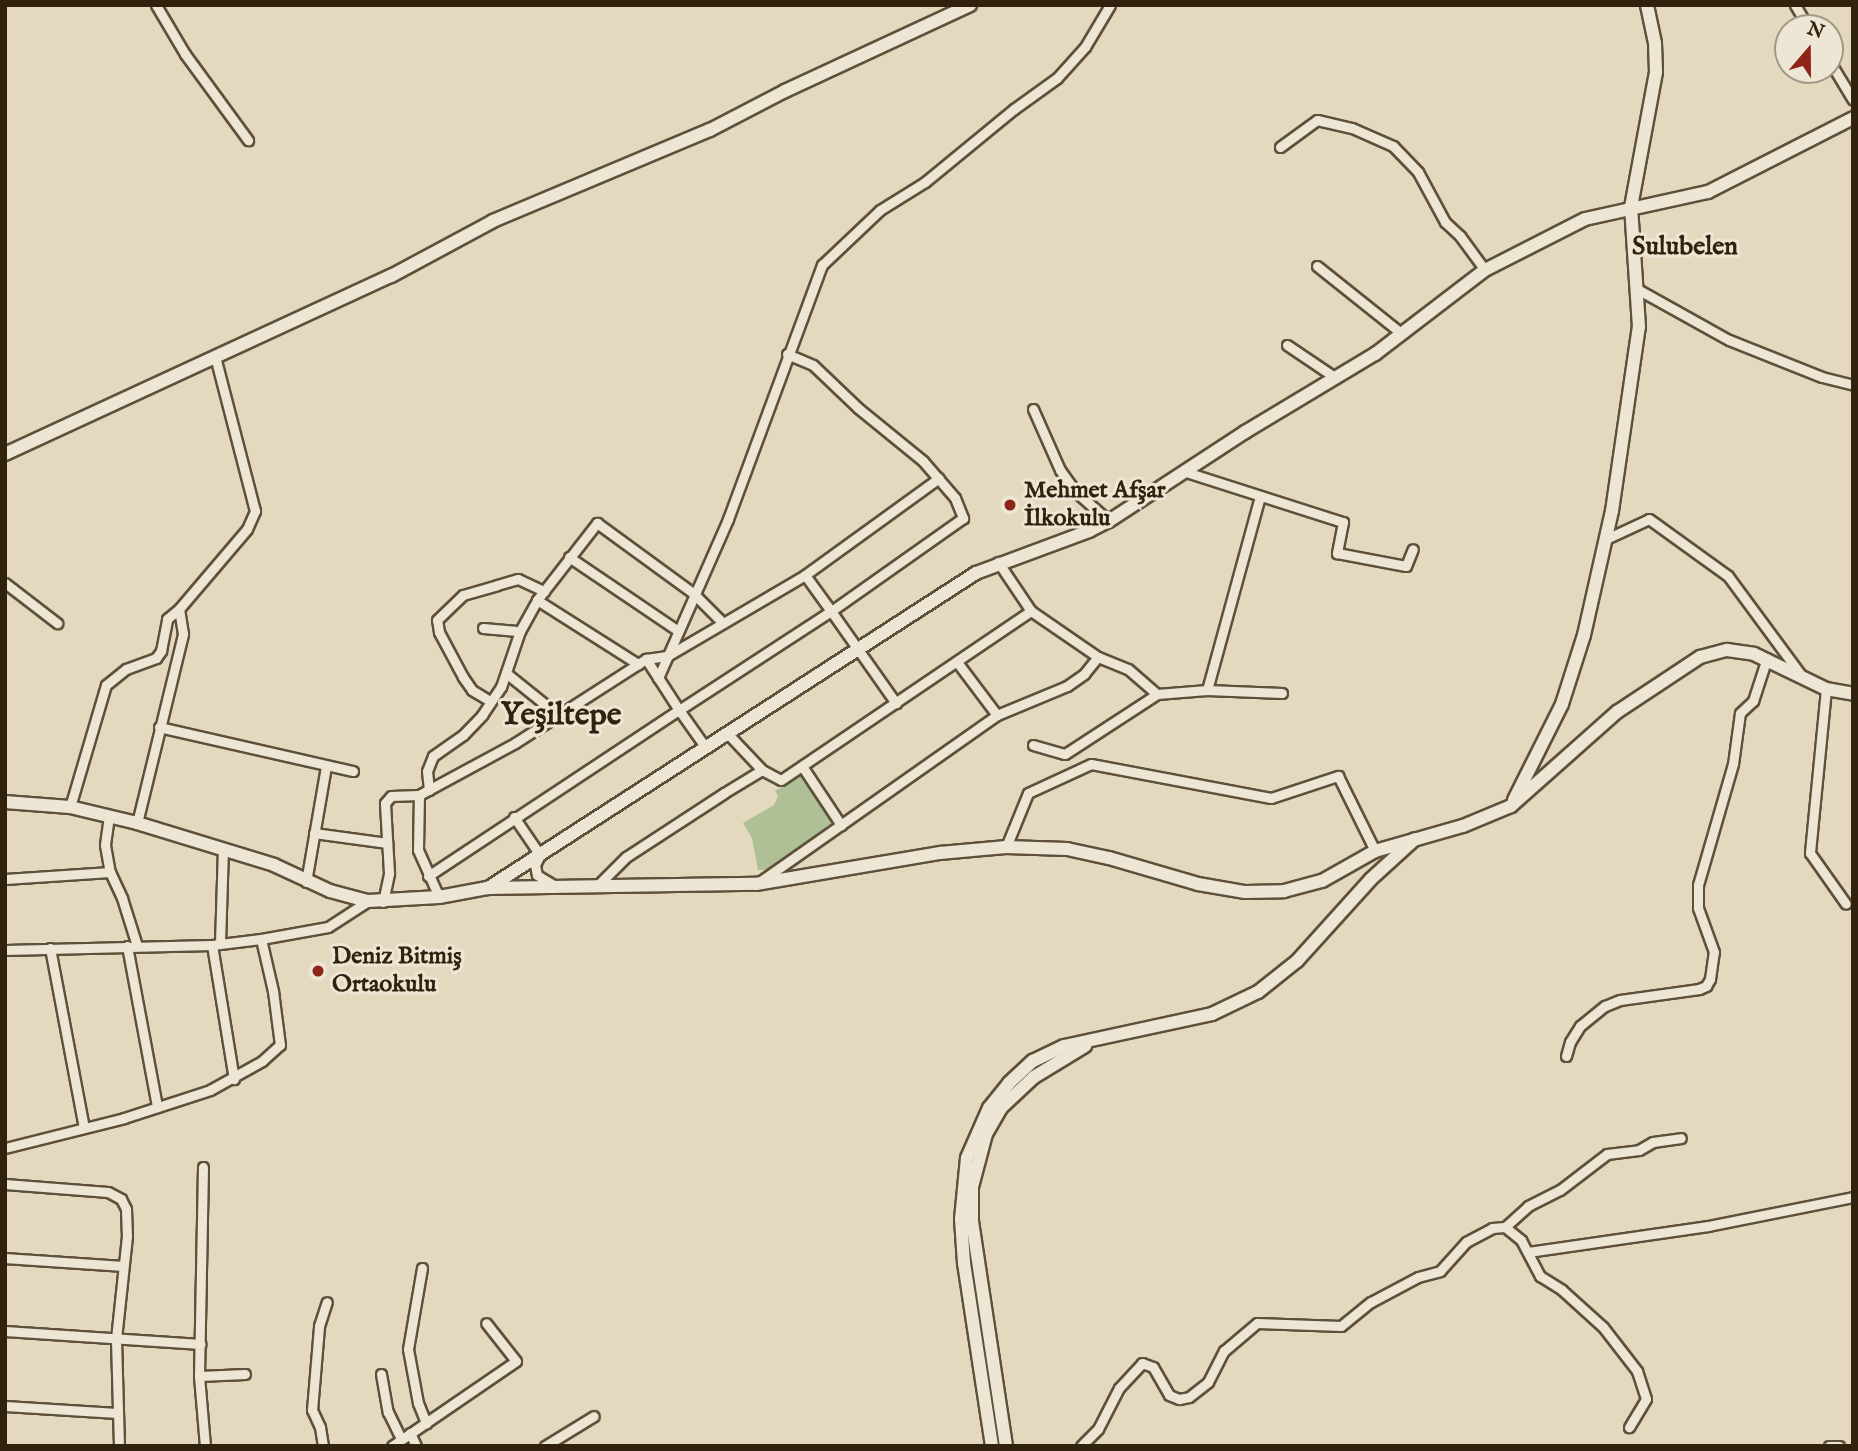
<!DOCTYPE html>
<meta charset="utf-8">
<style>
body{margin:0}
#map{position:relative;width:1858px;height:1451px;overflow:hidden;background:#e4d9bf;font-family:"IM FELL English",serif}
div>[style]{position:absolute}
[style*='--x']{left:calc(var(--x)*1px);top:calc(var(--y)*1px);width:calc(var(--w)*1px);rotate:calc(var(--a)*1deg)}
.green>*{inset:0;background:#afc096}
.roads{filter:drop-shadow(2px 0 #5e503a) drop-shadow(-2px 0 #5e503a) drop-shadow(0 2px #5e503a) drop-shadow(0 -2px #5e503a)}
.street>*{height:9px;margin:-4.5px;padding:0 4.5px;transform-origin:4.5px;border-radius:4.5px;background:#ede6d5}
.secondary>*{height:12px;margin:-6px;padding:0 6px;transform-origin:6px;border-radius:6px;background:#ede6d5}
.dots>*{width:19px;height:19px;translate:-50% -50%;box-sizing:border-box;border:4px solid #ede6d5;border-radius:50%}
span{translate:-50% -50%;white-space:nowrap;text-align:center;line-height:1.15;-webkit-text-stroke:6px #ede6d5;paint-order:stroke}
.poi-label{font-size:24px;color:#31220d;font-weight:700}
.left{translate:0 -50%;text-align:left}
.neighbourhood-label{font-size:26px;color:#31220d;font-weight:700}
.district-label{font-size:32px;color:#31220d;font-weight:700}
.frame{position:absolute;inset:0;border:7px solid #31220d;pointer-events:none}
.north{position:absolute;left:1774px;top:14px;width:70px;height:70px;box-sizing:border-box;background:#ede6d5;border:2px solid #a29885;border-radius:50%;rotate:20deg;font-size:19px;font-weight:700;line-height:28px;text-align:center;color:#31220d}
.north::after{content:'';display:block;margin:auto;width:24px;height:32px;background:#8f2418;clip-path:polygon(50% 0,100% 100%,50% 72%,0 100%)}
</style>
<div id="map">
<div class="green">
<div style="clip-path:polygon(802px 775px,833px 822px,768px 870px,758px 870px,752px 838px,743px 823px,774px 805px,778px 796px,775px 791px)"></div>
</div>
<div class="roads">
<div class="street">
<div style="--x:156;--y:5;--w:57;--a:59.4"></div>
<div style="--x:185;--y:54;--w:107;--a:53.8"></div>
<div style="--x:1795;--y:5;--w:27;--a:59"></div>
<div style="--x:1830;--y:62;--w:44;--a:58.8"></div>
<div style="--x:1280;--y:147;--w:46;--a:-36.1"></div>
<div style="--x:1317;--y:120;--w:36;--a:13"></div>
<div style="--x:1352;--y:128;--w:45;--a:23.7"></div>
<div style="--x:1393;--y:146;--w:36;--a:46"></div>
<div style="--x:1418;--y:172;--w:57;--a:61.6"></div>
<div style="--x:1445;--y:222;--w:21;--a:43"></div>
<div style="--x:1460;--y:236;--w:42;--a:53.7"></div>
<div style="--x:1317;--y:266;--w:107;--a:38.6"></div>
<div style="--x:1639;--y:290;--w:103;--a:29.1"></div>
<div style="--x:1729;--y:340;--w:100;--a:21.7"></div>
<div style="--x:1822;--y:377;--w:32;--a:14"></div>
<div style="--x:1287;--y:345;--w:59;--a:34"></div>
<div style="--x:787;--y:354;--w:28;--a:23"></div>
<div style="--x:813;--y:365;--w:62;--a:43.7"></div>
<div style="--x:858;--y:408;--w:84;--a:39.2"></div>
<div style="--x:923;--y:461;--w:49;--a:49.1"></div>
<div style="--x:955;--y:498;--w:22;--a:68"></div>
<div style="--x:963;--y:518;--w:161;--a:144.8"></div>
<div style="--x:831;--y:611;--w:113;--a:54.8"></div>
<div style="--x:1033;--y:409;--w:67;--a:66.1"></div>
<div style="--x:1060;--y:470;--w:27;--a:54"></div>
<div style="--x:1076;--y:492;--w:44;--a:41.3"></div>
<div style="--x:1186;--y:472;--w:165;--a:17.7"></div>
<div style="--x:1343;--y:522;--w:32;--a:101"></div>
<div style="--x:1337;--y:553;--w:70;--a:10.7"></div>
<div style="--x:1406;--y:566;--w:18;--a:-68"></div>
<div style="--x:1606;--y:539;--w:47;--a:-24.9"></div>
<div style="--x:1649;--y:519;--w:97;--a:35.8"></div>
<div style="--x:1728;--y:576;--w:123;--a:53.6"></div>
<div style="--x:569;--y:557;--w:130;--a:34.1"></div>
<div style="--x:5;--y:583;--w:66;--a:37.6"></div>
<div style="--x:537;--y:600;--w:120;--a:32.4"></div>
<div style="--x:1031;--y:611;--w:81;--a:34.5"></div>
<div style="--x:1098;--y:657;--w:32;--a:22"></div>
<div style="--x:1128;--y:669;--w:38;--a:41"></div>
<div style="--x:1157;--y:694;--w:50;--a:-4.6"></div>
<div style="--x:1207;--y:690;--w:75;--a:2.3"></div>
<div style="--x:483;--y:628;--w:37;--a:5"></div>
<div style="--x:957;--y:662;--w:66;--a:53"></div>
<div style="--x:506;--y:673;--w:65;--a:38.8"></div>
<div style="--x:658;--y:678;--w:174;--a:-66.2"></div>
<div style="--x:728;--y:519;--w:271;--a:-69.7"></div>
<div style="--x:822;--y:265;--w:80;--a:-43.5"></div>
<div style="--x:880;--y:210;--w:53;--a:-31.9"></div>
<div style="--x:925;--y:182;--w:115;--a:-39.4"></div>
<div style="--x:1014;--y:109;--w:53;--a:-35.8"></div>
<div style="--x:1057;--y:78;--w:42;--a:-47.9"></div>
<div style="--x:1085;--y:47;--w:49;--a:-59.2"></div>
<div style="--x:1826;--y:689;--w:165;--a:95.6"></div>
<div style="--x:1810;--y:853;--w:62;--a:54.8"></div>
<div style="--x:1207;--y:690;--w:201;--a:-74.7"></div>
<div style="--x:490;--y:701;--w:21;--a:-149"></div>
<div style="--x:472;--y:690;--w:16;--a:-125"></div>
<div style="--x:463;--y:677;--w:51;--a:-118.1"></div>
<div style="--x:439;--y:632;--w:12;--a:-99"></div>
<div style="--x:437;--y:620;--w:36;--a:-44"></div>
<div style="--x:463;--y:595;--w:35;--a:-16"></div>
<div style="--x:497;--y:585;--w:22;--a:-16"></div>
<div style="--x:518;--y:579;--w:29;--a:25"></div>
<div style="--x:159;--y:727;--w:199;--a:12.8"></div>
<div style="--x:728;--y:734;--w:50;--a:46.6"></div>
<div style="--x:1033;--y:745;--w:33;--a:16"></div>
<div style="--x:1065;--y:754;--w:110;--a:-33.1"></div>
<div style="--x:706;--y:748;--w:47;--a:-125.4"></div>
<div style="--x:679;--y:710;--w:181;--a:-33.1"></div>
<div style="--x:831;--y:611;--w:44;--a:-125.8"></div>
<div style="--x:802;--y:766;--w:71;--a:56.5"></div>
<div style="--x:429;--y:790;--w:19;--a:-96"></div>
<div style="--x:427;--y:771;--w:16;--a:-68"></div>
<div style="--x:433;--y:756;--w:37;--a:-35"></div>
<div style="--x:463;--y:735;--w:28;--a:-46"></div>
<div style="--x:482;--y:715;--w:34;--a:-56"></div>
<div style="--x:501;--y:687;--w:59;--a:-71.3"></div>
<div style="--x:520;--y:631;--w:35;--a:-61"></div>
<div style="--x:537;--y:600;--w:98;--a:-52.1"></div>
<div style="--x:597;--y:523;--w:119;--a:36.1"></div>
<div style="--x:693;--y:593;--w:42;--a:45"></div>
<div style="--x:70;--y:807;--w:127;--a:-73.6"></div>
<div style="--x:106;--y:685;--w:26;--a:-39"></div>
<div style="--x:126;--y:669;--w:32;--a:-20"></div>
<div style="--x:156;--y:658;--w:9;--a:-54"></div>
<div style="--x:161;--y:651;--w:33;--a:-79"></div>
<div style="--x:167;--y:619;--w:16;--a:-40"></div>
<div style="--x:109;--y:816;--w:29;--a:98"></div>
<div style="--x:105;--y:845;--w:27;--a:80"></div>
<div style="--x:110;--y:872;--w:29;--a:65"></div>
<div style="--x:122;--y:898;--w:50;--a:72.6"></div>
<div style="--x:514;--y:817;--w:46;--a:55.6"></div>
<div style="--x:540;--y:855;--w:11;--a:117"></div>
<div style="--x:535;--y:865;--w:10;--a:79"></div>
<div style="--x:537;--y:875;--w:21;--a:31"></div>
<div style="--x:137;--y:823;--w:195;--a:-76.3"></div>
<div style="--x:183;--y:634;--w:25;--a:-99"></div>
<div style="--x:179;--y:609;--w:105;--a:-49.6"></div>
<div style="--x:247;--y:529;--w:20;--a:-66"></div>
<div style="--x:255;--y:511;--w:160;--a:-104.5"></div>
<div style="--x:314;--y:833;--w:74;--a:7.8"></div>
<div style="--x:1006;--y:847;--w:58;--a:-67.8"></div>
<div style="--x:1028;--y:793;--w:69;--a:-24.7"></div>
<div style="--x:1091;--y:764;--w:183;--a:10.7"></div>
<div style="--x:1271;--y:798;--w:71;--a:-18.2"></div>
<div style="--x:1338;--y:776;--w:84;--a:63.7"></div>
<div style="--x:428;--y:876;--w:301;--a:-33.5"></div>
<div style="--x:679;--y:710;--w:61;--a:-122.9"></div>
<div style="--x:5;--y:879;--w:105;--a:-3.8"></div>
<div style="--x:306;--y:882;--w:118;--a:-80.2"></div>
<div style="--x:758;--y:883;--w:292;--a:-35.1"></div>
<div style="--x:997;--y:715;--w:76;--a:-22.5"></div>
<div style="--x:1067;--y:686;--w:21;--a:-35"></div>
<div style="--x:1084;--y:674;--w:22;--a:-51"></div>
<div style="--x:597;--y:886;--w:41;--a:-45"></div>
<div style="--x:626;--y:857;--w:117;--a:-33.1"></div>
<div style="--x:724;--y:793;--w:44;--a:-31.2"></div>
<div style="--x:762;--y:770;--w:21;--a:28"></div>
<div style="--x:781;--y:780;--w:302;--a:-34.1"></div>
<div style="--x:1031;--y:611;--w:59;--a:-124"></div>
<div style="--x:439;--y:897;--w:51;--a:-114.1"></div>
<div style="--x:418;--y:850;--w:55;--a:-89"></div>
<div style="--x:419;--y:795;--w:109;--a:-28.4"></div>
<div style="--x:515;--y:743;--w:156;--a:-32.7"></div>
<div style="--x:646;--y:659;--w:21;--a:-8"></div>
<div style="--x:667;--y:656;--w:160;--a:-30.4"></div>
<div style="--x:805;--y:575;--w:165;--a:-35.9"></div>
<div style="--x:383;--y:902;--w:30;--a:-78"></div>
<div style="--x:389;--y:873;--w:70;--a:-93.3"></div>
<div style="--x:385;--y:803;--w:9;--a:-49"></div>
<div style="--x:391;--y:796;--w:28;--a:-2"></div>
<div style="--x:220;--y:943;--w:95;--a:-88.2"></div>
<div style="--x:212;--y:945;--w:136;--a:80.7"></div>
<div style="--x:127;--y:946;--w:164;--a:79.4"></div>
<div style="--x:50;--y:948;--w:183;--a:79.3"></div>
<div style="--x:5;--y:950;--w:207;--a:-1.4"></div>
<div style="--x:212;--y:945;--w:49;--a:-7"></div>
<div style="--x:261;--y:939;--w:68;--a:-10.2"></div>
<div style="--x:328;--y:927;--w:48;--a:-33"></div>
<div style="--x:1566;--y:1056;--w:15;--a:-74"></div>
<div style="--x:1570;--y:1042;--w:19;--a:-58"></div>
<div style="--x:1580;--y:1026;--w:32;--a:-39"></div>
<div style="--x:1605;--y:1006;--w:16;--a:-22"></div>
<div style="--x:1620;--y:1000;--w:80;--a:-7.9"></div>
<div style="--x:1699;--y:989;--w:8;--a:-23"></div>
<div style="--x:1706;--y:986;--w:8;--a:-60"></div>
<div style="--x:1710;--y:979;--w:27;--a:-82"></div>
<div style="--x:1714;--y:952;--w:47;--a:-110"></div>
<div style="--x:1698;--y:908;--w:23;--a:-90"></div>
<div style="--x:1698;--y:885;--w:126;--a:-73.9"></div>
<div style="--x:1733;--y:764;--w:51;--a:-82.2"></div>
<div style="--x:1740;--y:713;--w:18;--a:-43"></div>
<div style="--x:1753;--y:701;--w:45;--a:-72"></div>
<div style="--x:5;--y:1148;--w:123;--a:-14.1"></div>
<div style="--x:124;--y:1118;--w:90;--a:-18"></div>
<div style="--x:210;--y:1090;--w:60;--a:-29.1"></div>
<div style="--x:262;--y:1061;--w:24;--a:-42"></div>
<div style="--x:280;--y:1045;--w:54;--a:-97.4"></div>
<div style="--x:273;--y:991;--w:53;--a:-103"></div>
<div style="--x:203;--y:1167;--w:209;--a:91.1"></div>
<div style="--x:199;--y:1376;--w:70;--a:85.1"></div>
<div style="--x:5;--y:1184;--w:103;--a:4.4"></div>
<div style="--x:108;--y:1192;--w:15;--a:28"></div>
<div style="--x:121;--y:1199;--w:11;--a:63"></div>
<div style="--x:126;--y:1209;--w:27;--a:88"></div>
<div style="--x:127;--y:1236;--w:104;--a:96.1"></div>
<div style="--x:116;--y:1339;--w:107;--a:88.4"></div>
<div style="--x:1505;--y:1227;--w:31;--a:-42"></div>
<div style="--x:1528;--y:1206;--w:36;--a:-27"></div>
<div style="--x:1560;--y:1190;--w:59;--a:-37.5"></div>
<div style="--x:1607;--y:1154;--w:32;--a:-7"></div>
<div style="--x:1639;--y:1150;--w:16;--a:-30"></div>
<div style="--x:1653;--y:1142;--w:28;--a:-8"></div>
<div style="--x:1528;--y:1252;--w:182;--a:-8.2"></div>
<div style="--x:1708;--y:1226;--w:148;--a:-11.3"></div>
<div style="--x:5;--y:1258;--w:118;--a:3.9"></div>
<div style="--x:422;--y:1268;--w:82;--a:99.8"></div>
<div style="--x:408;--y:1349;--w:55;--a:79.5"></div>
<div style="--x:418;--y:1403;--w:22;--a:68"></div>
<div style="--x:5;--y:1331;--w:196;--a:3.8"></div>
<div style="--x:381;--y:1374;--w:39;--a:80"></div>
<div style="--x:388;--y:1412;--w:30;--a:64"></div>
<div style="--x:199;--y:1376;--w:46;--a:-2.5"></div>
<div style="--x:5;--y:1406;--w:112;--a:3.6"></div>
<div style="--x:410;--y:1433;--w:14;--a:65"></div>
<div style="--x:323;--y:1446;--w:19;--a:-99"></div>
<div style="--x:320;--y:1427;--w:19;--a:-115"></div>
<div style="--x:312;--y:1410;--w:84;--a:-85.2"></div>
<div style="--x:319;--y:1326;--w:25;--a:-72"></div>
<div style="--x:392;--y:1446;--w:150;--a:-34.4"></div>
<div style="--x:516;--y:1361;--w:48;--a:-128.3"></div>
<div style="--x:545;--y:1446;--w:57;--a:-31.5"></div>
<div style="--x:1081;--y:1446;--w:24;--a:-45"></div>
<div style="--x:1098;--y:1429;--w:46;--a:-62.9"></div>
<div style="--x:1119;--y:1388;--w:34;--a:-47"></div>
<div style="--x:1142;--y:1363;--w:12;--a:20"></div>
<div style="--x:1153;--y:1367;--w:32;--a:60"></div>
<div style="--x:1169;--y:1395;--w:11;--a:22"></div>
<div style="--x:1179;--y:1399;--w:10;--a:-11"></div>
<div style="--x:1189;--y:1397;--w:24;--a:-38"></div>
<div style="--x:1208;--y:1382;--w:35;--a:-63"></div>
<div style="--x:1224;--y:1351;--w:43;--a:-40.3"></div>
<div style="--x:1257;--y:1323;--w:84;--a:2"></div>
<div style="--x:1341;--y:1326;--w:38;--a:-39"></div>
<div style="--x:1371;--y:1302;--w:53;--a:-28"></div>
<div style="--x:1418;--y:1277;--w:23;--a:-15"></div>
<div style="--x:1440;--y:1271;--w:39;--a:-48"></div>
<div style="--x:1466;--y:1242;--w:30;--a:-28"></div>
<div style="--x:1492;--y:1228;--w:13;--a:-4"></div>
<div style="--x:1505;--y:1227;--w:21;--a:39"></div>
<div style="--x:1521;--y:1240;--w:41;--a:62.2"></div>
<div style="--x:1540;--y:1276;--w:26;--a:32"></div>
<div style="--x:1562;--y:1290;--w:55;--a:42.1"></div>
<div style="--x:1603;--y:1327;--w:56;--a:52.3"></div>
<div style="--x:1637;--y:1371;--w:29;--a:72"></div>
<div style="--x:1646;--y:1399;--w:33;--a:121"></div>
<div style="--x:1829;--y:1446;--w:10;--a:0"></div>
</div>
<div class="secondary">
<div style="--x:5;--y:454;--w:425;--a:-24.8"></div>
<div style="--x:391;--y:276;--w:116;--a:-28.3"></div>
<div style="--x:493;--y:221;--w:235;--a:-22.8"></div>
<div style="--x:710;--y:130;--w:85;--a:-27.5"></div>
<div style="--x:785;--y:91;--w:204;--a:-24.9"></div>
<div style="--x:1514;--y:800;--w:107;--a:-63.4"></div>
<div style="--x:1562;--y:704;--w:72;--a:-72.3"></div>
<div style="--x:1584;--y:635;--w:127;--a:-77.3"></div>
<div style="--x:1612;--y:511;--w:186;--a:-81.7"></div>
<div style="--x:1639;--y:327;--w:120;--a:-93.8"></div>
<div style="--x:1631;--y:207;--w:137;--a:-79.5"></div>
<div style="--x:1656;--y:72;--w:29;--a:-92"></div>
<div style="--x:1655;--y:43;--w:39;--a:-102"></div>
<div style="--x:5;--y:802;--w:65;--a:4.4"></div>
<div style="--x:70;--y:807;--w:69;--a:13.4"></div>
<div style="--x:137;--y:823;--w:143;--a:17"></div>
<div style="--x:274;--y:865;--w:62;--a:24.9"></div>
<div style="--x:330;--y:891;--w:39;--a:15"></div>
<div style="--x:368;--y:901;--w:71;--a:-3.2"></div>
<div style="--x:439;--y:897;--w:49;--a:-10.6"></div>
<div style="--x:487;--y:888;--w:269;--a:-0.9"></div>
<div style="--x:756;--y:884;--w:187;--a:-9.6"></div>
<div style="--x:940;--y:853;--w:66;--a:-5.2"></div>
<div style="--x:1006;--y:847;--w:61;--a:1.9"></div>
<div style="--x:1067;--y:849;--w:43;--a:12.1"></div>
<div style="--x:1109;--y:858;--w:93;--a:16.3"></div>
<div style="--x:1198;--y:884;--w:48;--a:9.7"></div>
<div style="--x:1245;--y:892;--w:39;--a:-1"></div>
<div style="--x:1284;--y:891;--w:39;--a:-15"></div>
<div style="--x:1322;--y:881;--w:61;--a:-29.5"></div>
<div style="--x:1375;--y:851;--w:91;--a:-15.9"></div>
<div style="--x:1463;--y:826;--w:52;--a:-22.6"></div>
<div style="--x:1511;--y:806;--w:142;--a:-41.6"></div>
<div style="--x:1617;--y:712;--w:100;--a:-33.5"></div>
<div style="--x:1700;--y:657;--w:28;--a:-15"></div>
<div style="--x:1727;--y:650;--w:27;--a:8"></div>
<div style="--x:1754;--y:654;--w:80;--a:25.9"></div>
<div style="--x:1826;--y:689;--w:27;--a:10"></div>
<div style="--x:488;--y:888;--w:581;--a:-32.84"></div>
<div style="--x:976;--y:573;--w:121;--a:-20.4"></div>
<div style="--x:1089;--y:531;--w:22;--a:-27"></div>
<div style="--x:1109;--y:521;--w:163;--a:-33.2"></div>
<div style="--x:1245;--y:432;--w:152;--a:-31"></div>
<div style="--x:1375;--y:354;--w:138;--a:-37.4"></div>
<div style="--x:1485;--y:270;--w:112;--a:-27"></div>
<div style="--x:1585;--y:219;--w:126;--a:-12.4"></div>
<div style="--x:1708;--y:192;--w:163;--a:-27"></div>
<div style="--x:992;--y:1446;--w:185;--a:-98.7"></div>
<div style="--x:964;--y:1263;--w:44;--a:-93.9"></div>
<div style="--x:961;--y:1219;--w:61;--a:-84.4"></div>
<div style="--x:967;--y:1158;--w:55;--a:-66.3"></div>
<div style="--x:989;--y:1108;--w:32;--a:-51"></div>
<div style="--x:1009;--y:1083;--w:33;--a:-43"></div>
<div style="--x:1033;--y:1061;--w:34;--a:-26"></div>
<div style="--x:1064;--y:1046;--w:151;--a:-12.2"></div>
<div style="--x:1212;--y:1014;--w:51;--a:-25.6"></div>
<div style="--x:1258;--y:992;--w:50;--a:-38.5"></div>
<div style="--x:1297;--y:961;--w:110;--a:-47.9"></div>
<div style="--x:1371;--y:879;--w:59;--a:-42.3"></div>
<div style="--x:1006;--y:1446;--w:228;--a:-98.6"></div>
<div style="--x:972;--y:1221;--w:34;--a:-90"></div>
<div style="--x:972;--y:1187;--w:55;--a:-75.2"></div>
<div style="--x:986;--y:1134;--w:30;--a:-60"></div>
<div style="--x:1001;--y:1108;--w:45;--a:-43.2"></div>
<div style="--x:1034;--y:1077;--w:60;--a:-31.3"></div>
</div>
</div>
<div class="dots">
<div style="left:1010px;top:505px;background:#8f2418"></div>
<div style="left:318px;top:971px;background:#8f2418"></div>
</div>
<div class="poi-label">
<span class="left" style="left:1024px;top:505px">Mehmet Afşar<br>İlkokulu</span>
<span class="left" style="left:332px;top:971px">Deniz Bitmiş<br>Ortaokulu</span>
</div>
<div class="neighbourhood-label">
<span style="left:1685px;top:247px">Sulubelen</span>
</div>
<div class="district-label">
<span style="left:561px;top:716px">Yeşiltepe</span>
</div>
<div class="frame"></div>
<div class="north">N</div>
</div>
